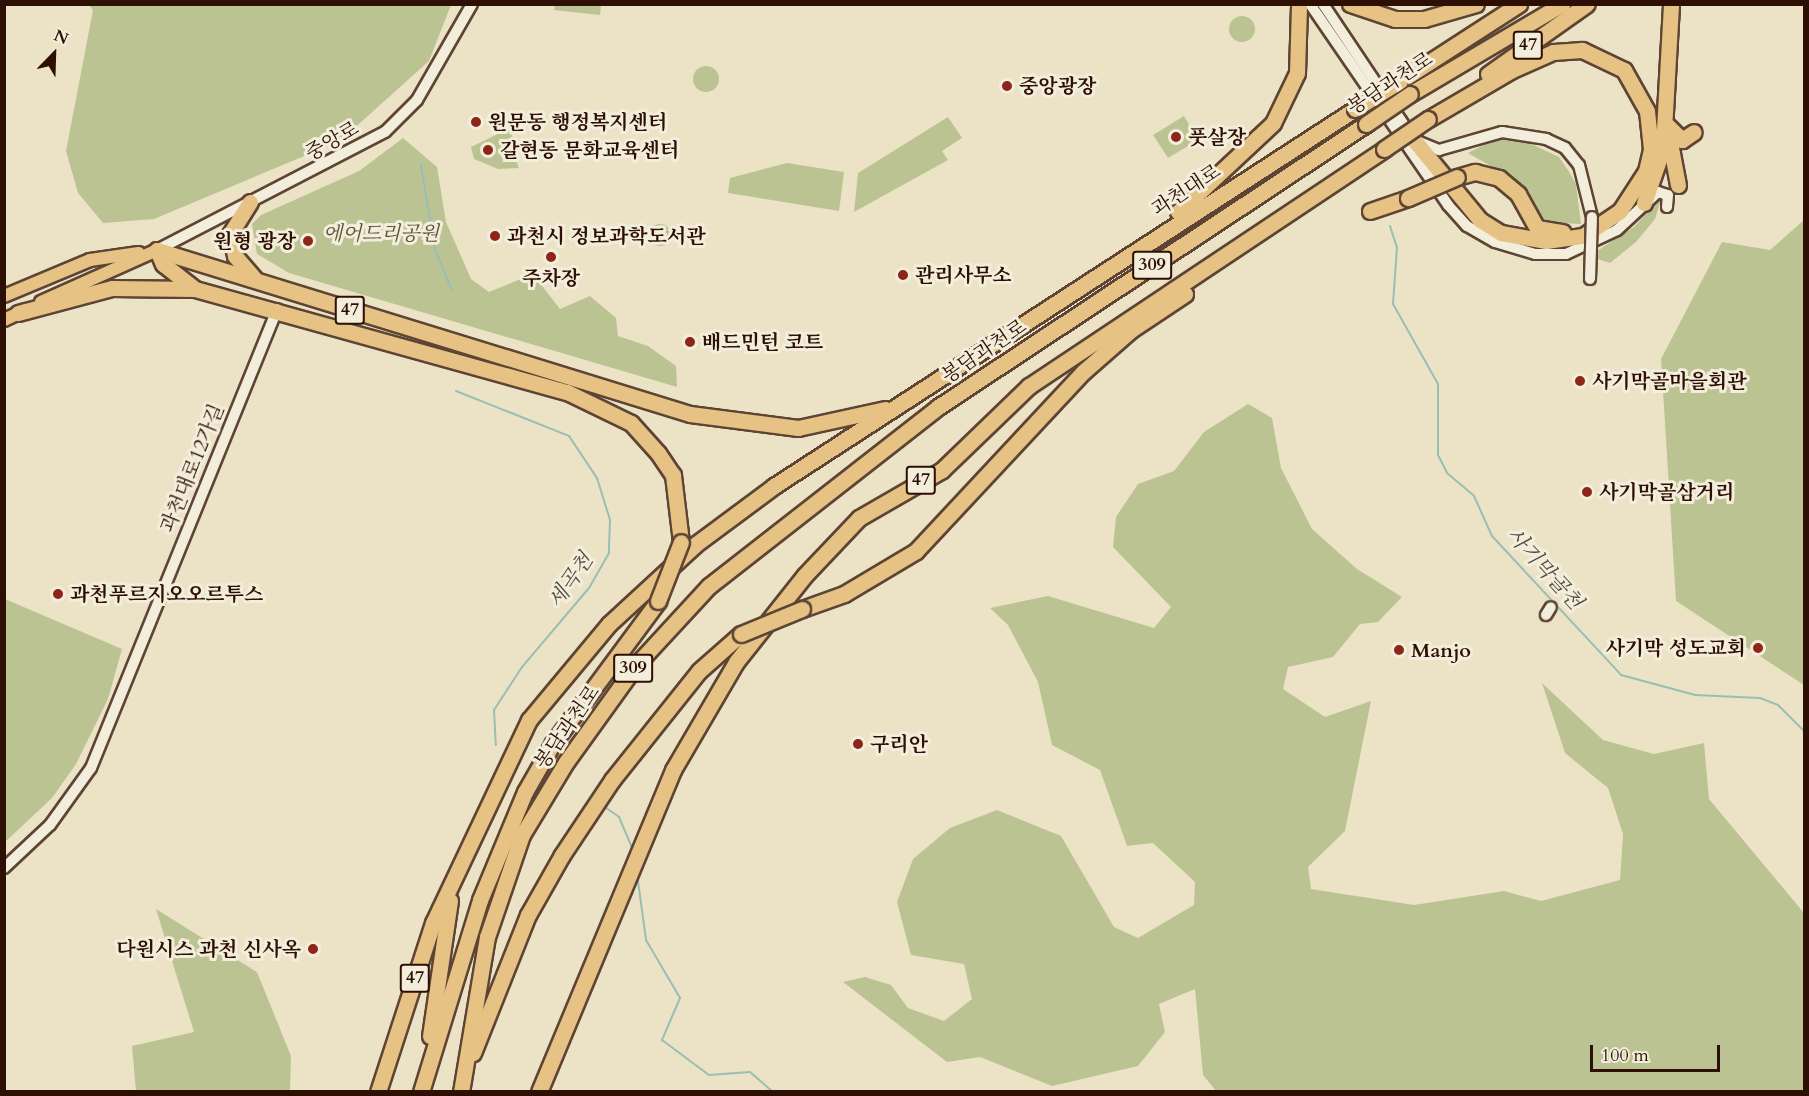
<!DOCTYPE html>
<meta charset="utf-8">
<style>
body{margin:0}
#map{position:relative;width:1809px;height:1096px;overflow:hidden;background:#ece3c7;font-family:Cardo,"Noto Serif KR",serif}
div>[style]{position:absolute}
[style*='--x']{left:calc(var(--x)*1px);top:calc(var(--y)*1px);width:calc(var(--w)*1px);rotate:calc(var(--a)*1deg)}
.green>*{inset:0;background:#bcc392}
.round{border-radius:50%}
.stream>*{height:2px;margin:-1px;padding:0 1px;transform-origin:1px;border-radius:1px;background:#99beb3}
.roads{filter:drop-shadow(2px 0 #5d4434) drop-shadow(-2px 0 #5d4434) drop-shadow(0 2px #5d4434) drop-shadow(0 -2px #5d4434)}
.minor>*{height:10px;margin:-5px;padding:0 5px;transform-origin:5px;border-radius:5px;background:#f3eddb}
.major>*{height:12px;margin:-6px;padding:0 6px;transform-origin:6px;border-radius:6px;background:#e6c284}
.highway>*{height:15px;margin:-7.5px;padding:0 7.5px;transform-origin:7.5px;border-radius:7.5px;background:#e6c284}
.bridges{filter:drop-shadow(2px 0 #5d4434) drop-shadow(-2px 0 #5d4434) drop-shadow(0 2px #5d4434) drop-shadow(0 -2px #5d4434)}
.minor-bridge>*{height:10px;margin:-5px;padding:0 5px;transform-origin:5px;border-radius:5px;background:#f3eddb}
.highway-bridge>*{height:15px;margin:-7.5px;padding:0 7.5px;transform-origin:7.5px;border-radius:7.5px;background:#e6c284}
.dots>*{width:16px;height:16px;translate:-50% -50%;box-sizing:border-box;border:3px solid #f3eddb;border-radius:50%}
span{translate:-50% -50%;white-space:nowrap;text-align:center;line-height:1.15;-webkit-text-stroke:6px #f3eddb;paint-order:stroke}
.shield-label span{padding:2px 4px;background:#f3eddb;border:2px solid;border-radius:4px;-webkit-text-stroke-width:0}
.shield-label{font-size:18px;color:#2d0f03;font-weight:700}
.street-label{font-size:20px;color:#2d0f03}
.poi-label{font-size:20px;color:#2d0f03;font-weight:700}
.left{translate:0 -50%;text-align:left}
.right{translate:-100% -50%;text-align:right}
.park-label{font-size:20px;color:#5f4e35;font-style:italic}
.water-label{font-size:21px;color:#534c41;font-style:italic}
.frame{position:absolute;inset:0;border:6px solid #2d0f03;pointer-events:none}
.north{position:absolute;left:24px;top:24px;width:60px;height:60px;-webkit-text-stroke:4px #f3eddb;paint-order:stroke;rotate:23deg;font-size:16px;font-weight:700;line-height:24px;text-align:center;color:#2d0f03}
.north::after{content:'';display:block;margin:auto;width:21px;height:27px;background:#2d0f03;clip-path:polygon(50% 0,100% 100%,50% 72%,0 100%)}
.scale{position:absolute;left:1590px;top:1045px;width:130px;height:27px;box-sizing:border-box;border:3px solid #2d0f03;border-top:0;padding-left:8px;font-size:18px;line-height:21px;white-space:nowrap;color:#2d0f03;-webkit-text-stroke:4px #f3eddb;paint-order:stroke}
</style>
<div id="map">
<div class="green">
<div style="clip-path:polygon(89px 5px,451px 5px,429px 61px,340px 141px,154px 219px,103px 223px,78px 193px,66px 151px,93px 10px)"></div>
<div style="clip-path:polygon(555px 5px,601px 5px,600px 15px,554px 10px)"></div>
<div class="round" style="left:1229px;top:16px;width:26px;height:26px"></div>
<div class="round" style="left:693px;top:66px;width:26px;height:26px"></div>
<div style="clip-path:polygon(1184px 116px,1198px 140px,1168px 158px,1153px 135px)"></div>
<div style="clip-path:polygon(948px 117px,962px 138px,942px 151px,948px 160px,854px 212px,858px 173px)"></div>
<div style="clip-path:polygon(508px 129px,517px 144px,500px 153px,516px 161px,519px 168px,498px 169px,474px 159px,471px 147px)"></div>
<div style="clip-path:polygon(403px 138px,437px 167px,446px 222px,471px 279px,489px 292px,533px 274px,560px 309px,590px 296px,616px 318px,618px 336px,648px 346px,676px 366px,677px 387px,289px 273px,257px 254px,252px 224px,261px 215px,359px 171px)"></div>
<div style="clip-path:polygon(1519px 138px,1559px 157px,1568px 170px,1576px 184px,1581px 224px,1540px 222px,1513px 179px,1468px 153px,1493px 140px)"></div>
<div style="clip-path:polygon(787px 163px,844px 172px,839px 211px,728px 193px,730px 178px)"></div>
<div style="clip-path:polygon(1662px 196px,1655px 219px,1636px 242px,1610px 263px,1598px 259px,1597px 251px,1634px 227px)"></div>
<div style="clip-path:polygon(1804px 220px,1804px 685px,1676px 601px,1661px 359px,1722px 242px,1770px 250px)"></div>
<div class="round" style="left:649px;top:224px;width:22px;height:22px"></div>
<div style="clip-path:polygon(1248px 404px,1272px 418px,1281px 468px,1312px 529px,1357px 569px,1402px 597px,1378px 622px,1360px 624px,1333px 657px,1288px 667px,1283px 689px,1325px 717px,1371px 701px,1345px 831px,1308px 867px,1311px 889px,1414px 905px,1504px 891px,1541px 901px,1620px 880px,1623px 834px,1608px 788px,1565px 753px,1542px 683px,1603px 740px,1654px 754px,1704px 743px,1709px 799px,1804px 913px,1804px 1091px,1216px 1091px,1203px 1075px,1195px 989px,1159px 1004px,1165px 1032px,1138px 1066px,1052px 1086px,980px 1057px,947px 1062px,843px 982px,865px 977px,891px 985px,908px 1008px,944px 1021px,972px 999px,964px 964px,911px 955px,897px 902px,913px 859px,950px 828px,997px 810px,1061px 836px,1114px 927px,1138px 938px,1194px 905px,1195px 882px,1153px 843px,1127px 846px,1100px 770px,1052px 745px,1038px 682px,1008px 625px,990px 608px,1048px 596px,1154px 628px,1171px 607px,1113px 547px,1116px 517px,1138px 484px,1174px 471px,1204px 432px)"></div>
<div style="clip-path:polygon(5px 599px,122px 649px,108px 699px,76px 764px,52px 798px,5px 842px)"></div>
<div style="clip-path:polygon(156px 909px,257px 972px,291px 1056px,290px 1091px,136px 1091px,132px 1046px,194px 1032px)"></div>
</div>
<div class="stream">
<div style="--x:421;--y:165;--w:85;--a:80.5"></div>
<div style="--x:435;--y:249;--w:45;--a:68"></div>
<div style="--x:1390;--y:226;--w:22;--a:72"></div>
<div style="--x:1397;--y:247;--w:57;--a:94"></div>
<div style="--x:1393;--y:304;--w:92;--a:60.6"></div>
<div style="--x:1438;--y:384;--w:71;--a:90"></div>
<div style="--x:1438;--y:455;--w:20;--a:63"></div>
<div style="--x:1447;--y:473;--w:35;--a:40"></div>
<div style="--x:1474;--y:496;--w:44;--a:65.8"></div>
<div style="--x:1492;--y:536;--w:190;--a:47.1"></div>
<div style="--x:1621;--y:675;--w:77;--a:15.1"></div>
<div style="--x:1695;--y:695;--w:65;--a:2.6"></div>
<div style="--x:1760;--y:698;--w:19;--a:21"></div>
<div style="--x:1778;--y:705;--w:37;--a:45"></div>
<div style="--x:456;--y:391;--w:122;--a:21.7"></div>
<div style="--x:569;--y:436;--w:50;--a:56.3"></div>
<div style="--x:597;--y:478;--w:44;--a:72.8"></div>
<div style="--x:610;--y:520;--w:33;--a:92"></div>
<div style="--x:609;--y:553;--w:40;--a:119.7"></div>
<div style="--x:589;--y:588;--w:104;--a:130.3"></div>
<div style="--x:522;--y:667;--w:51;--a:123.1"></div>
<div style="--x:494;--y:710;--w:35;--a:87"></div>
<div style="--x:602;--y:805;--w:21;--a:35"></div>
<div style="--x:619;--y:817;--w:36;--a:67"></div>
<div style="--x:637;--y:874;--w:67;--a:82.2"></div>
<div style="--x:646;--y:940;--w:67;--a:59.6"></div>
<div style="--x:680;--y:998;--w:46;--a:113.2"></div>
<div style="--x:662;--y:1040;--w:59;--a:36.7"></div>
<div style="--x:709;--y:1075;--w:41;--a:-4.2"></div>
<div style="--x:750;--y:1072;--w:30;--a:41"></div>
</div>
<div class="roads">
<div class="minor">
<div style="--x:1310;--y:4;--w:244;--a:55.5"></div>
<div style="--x:1448;--y:205;--w:28;--a:48"></div>
<div style="--x:1467;--y:226;--w:32;--a:30"></div>
<div style="--x:1495;--y:242;--w:42;--a:16.7"></div>
<div style="--x:1535;--y:254;--w:31;--a:0"></div>
<div style="--x:1566;--y:254;--w:56;--a:-25.2"></div>
<div style="--x:1617;--y:230;--w:56;--a:-42.8"></div>
<div style="--x:1658;--y:192;--w:10;--a:17"></div>
<div style="--x:1668;--y:195;--w:12;--a:95"></div>
<div style="--x:1323;--y:4;--w:164;--a:56.2"></div>
<div style="--x:1414;--y:140;--w:27;--a:22"></div>
<div style="--x:1439;--y:150;--w:66;--a:-15.9"></div>
<div style="--x:1502;--y:132;--w:45;--a:9"></div>
<div style="--x:1546;--y:139;--w:21;--a:25"></div>
<div style="--x:1565;--y:148;--w:22;--a:51"></div>
<div style="--x:1579;--y:165;--w:54;--a:76"></div>
<div style="--x:157;--y:250;--w:257;--a:-27.4"></div>
<div style="--x:385;--y:132;--w:45;--a:-45"></div>
<div style="--x:417;--y:100;--w:111;--a:-60.2"></div>
<div style="--x:1546;--y:615;--w:9;--a:-58"></div>
<div style="--x:4;--y:868;--w:63;--a:-43.1"></div>
<div style="--x:50;--y:825;--w:70;--a:-54.3"></div>
<div style="--x:91;--y:768;--w:495;--a:-67.9"></div>
</div>
<div class="major">
<div style="--x:4;--y:296;--w:93;--a:-22.7"></div>
<div style="--x:90;--y:260;--w:49;--a:-8.3"></div>
<div style="--x:41;--y:302;--w:127;--a:-24.1"></div>
<div style="--x:4;--y:320;--w:23;--a:-25"></div>
</div>
<div class="highway">
<div style="--x:1350;--y:4;--w:47;--a:18.4"></div>
<div style="--x:1395;--y:19;--w:29;--a:0"></div>
<div style="--x:1424;--y:19;--w:54;--a:-16.1"></div>
<div style="--x:1488;--y:74;--w:121;--a:-35.3"></div>
<div style="--x:1400;--y:81;--w:142;--a:-32.9"></div>
<div style="--x:1410;--y:94;--w:177;--a:-30.6"></div>
<div style="--x:1668;--y:126;--w:20;--a:45"></div>
<div style="--x:1682;--y:140;--w:14;--a:-34"></div>
<div style="--x:1668;--y:132;--w:54;--a:79.3"></div>
<div style="--x:1414;--y:140;--w:104;--a:50.5"></div>
<div style="--x:1480;--y:220;--w:25;--a:32"></div>
<div style="--x:1501;--y:233;--w:46;--a:10.1"></div>
<div style="--x:1546;--y:241;--w:37;--a:-8"></div>
<div style="--x:1583;--y:236;--w:45;--a:-34"></div>
<div style="--x:1620;--y:211;--w:48;--a:-57"></div>
<div style="--x:1646;--y:171;--w:23;--a:-77"></div>
<div style="--x:1651;--y:149;--w:38;--a:-96"></div>
<div style="--x:1647;--y:111;--w:47;--a:-119.3"></div>
<div style="--x:1624;--y:70;--w:47;--a:-154.5"></div>
<div style="--x:1582;--y:50;--w:29;--a:176"></div>
<div style="--x:1553;--y:52;--w:45;--a:156.3"></div>
<div style="--x:1512;--y:70;--w:97;--a:149.7"></div>
<div style="--x:1457;--y:177;--w:19;--a:-16"></div>
<div style="--x:1475;--y:172;--w:25;--a:14"></div>
<div style="--x:1499;--y:178;--w:25;--a:40"></div>
<div style="--x:1518;--y:194;--w:39;--a:61"></div>
<div style="--x:1537;--y:228;--w:26;--a:9"></div>
<div style="--x:250;--y:202;--w:38;--a:122"></div>
<div style="--x:230;--y:234;--w:23;--a:77"></div>
<div style="--x:235;--y:256;--w:29;--a:49"></div>
<div style="--x:1644;--y:203;--w:58;--a:-70.9"></div>
<div style="--x:1663;--y:148;--w:144;--a:-86.8"></div>
<div style="--x:1370;--y:211;--w:40;--a:-18.9"></div>
<div style="--x:1178;--y:212;--w:130;--a:-43.1"></div>
<div style="--x:1273;--y:123;--w:55;--a:-64.4"></div>
<div style="--x:1297;--y:73;--w:69;--a:-88.3"></div>
<div style="--x:157;--y:250;--w:558;--a:17.1"></div>
<div style="--x:690;--y:414;--w:109;--a:7.4"></div>
<div style="--x:798;--y:428;--w:89;--a:-12.3"></div>
<div style="--x:157;--y:250;--w:15;--a:67"></div>
<div style="--x:163;--y:264;--w:37;--a:38"></div>
<div style="--x:18;--y:313;--w:97;--a:-14.9"></div>
<div style="--x:112;--y:288;--w:83;--a:0.7"></div>
<div style="--x:195;--y:289;--w:386;--a:15.5"></div>
<div style="--x:567;--y:392;--w:71;--a:25.8"></div>
<div style="--x:631;--y:423;--w:40;--a:48"></div>
<div style="--x:658;--y:453;--w:27;--a:56"></div>
<div style="--x:673;--y:475;--w:67;--a:83.2"></div>
<div style="--x:802;--y:609;--w:45;--a:-19.7"></div>
<div style="--x:844;--y:594;--w:84;--a:-30.8"></div>
<div style="--x:916;--y:551;--w:245;--a:-47"></div>
<div style="--x:1083;--y:372;--w:64;--a:-41.2"></div>
<div style="--x:1131;--y:330;--w:65;--a:-33.7"></div>
<div style="--x:430;--y:1036;--w:137;--a:-81.6"></div>
<div style="--x:473;--y:1053;--w:149;--a:-68.3"></div>
<div style="--x:528;--y:915;--w:69;--a:-60.5"></div>
<div style="--x:562;--y:855;--w:90;--a:-56.3"></div>
<div style="--x:612;--y:780;--w:139;--a:-51.4"></div>
<div style="--x:699;--y:671;--w:56;--a:-41.4"></div>
<div style="--x:378;--y:1092;--w:178;--a:-72"></div>
<div style="--x:433;--y:923;--w:225;--a:-64.7"></div>
<div style="--x:529;--y:720;--w:125;--a:-50.2"></div>
<div style="--x:609;--y:624;--w:118;--a:-42.6"></div>
<div style="--x:696;--y:544;--w:97;--a:-36.6"></div>
<div style="--x:774;--y:486;--w:693;--a:-32.98"></div>
<div style="--x:421;--y:1092;--w:201;--a:-72.9"></div>
<div style="--x:480;--y:900;--w:117;--a:-67.4"></div>
<div style="--x:525;--y:792;--w:56;--a:-60.3"></div>
<div style="--x:553;--y:743;--w:177;--a:-53.5"></div>
<div style="--x:461;--y:1092;--w:157;--a:-80.5"></div>
<div style="--x:487;--y:937;--w:108;--a:-71.1"></div>
<div style="--x:522;--y:835;--w:85;--a:-58.9"></div>
<div style="--x:566;--y:762;--w:120;--a:-54.2"></div>
<div style="--x:636;--y:665;--w:108;--a:-47.3"></div>
<div style="--x:709;--y:586;--w:291;--a:-38"></div>
<div style="--x:938;--y:407;--w:513;--a:-33.47"></div>
<div style="--x:539;--y:1092;--w:349;--a:-67.4"></div>
<div style="--x:673;--y:770;--w:125;--a:-59.7"></div>
<div style="--x:736;--y:662;--w:111;--a:-51.6"></div>
<div style="--x:805;--y:575;--w:79;--a:-46.5"></div>
<div style="--x:859;--y:518;--w:96;--a:-30"></div>
<div style="--x:942;--y:470;--w:121;--a:-44"></div>
<div style="--x:1029;--y:386;--w:427;--a:-33.7"></div>
</div>
</div>
<div class="bridges">
<div class="minor-bridge">
<div style="--x:1590;--y:279;--w:62;--a:-88.2"></div>
</div>
<div class="highway-bridge">
<div style="--x:1355;--y:109;--w:53;--a:-31.9"></div>
<div style="--x:1366;--y:124;--w:53;--a:-34.3"></div>
<div style="--x:1384;--y:149;--w:53;--a:-34.3"></div>
<div style="--x:1408;--y:198;--w:53;--a:-23.2"></div>
<div style="--x:658;--y:601;--w:63;--a:-68.7"></div>
<div style="--x:741;--y:634;--w:66;--a:-22.3"></div>
</div>
</div>
<div class="dots">
<div style="left:1007px;top:86px;background:#8f2418"></div>
<div style="left:476px;top:122px;background:#8f2418"></div>
<div style="left:1176px;top:137px;background:#8f2418"></div>
<div style="left:488px;top:150px;background:#8f2418"></div>
<div style="left:495px;top:236px;background:#8f2418"></div>
<div style="left:308px;top:241px;background:#8f2418"></div>
<div style="left:551px;top:257px;background:#8f2418"></div>
<div style="left:903px;top:275px;background:#8f2418"></div>
<div style="left:690px;top:342px;background:#8f2418"></div>
<div style="left:1580px;top:381px;background:#8f2418"></div>
<div style="left:1587px;top:492px;background:#8f2418"></div>
<div style="left:58px;top:594px;background:#8f2418"></div>
<div style="left:1758px;top:648px;background:#8f2418"></div>
<div style="left:1399px;top:650px;background:#8f2418"></div>
<div style="left:858px;top:744px;background:#8f2418"></div>
<div style="left:313px;top:949px;background:#8f2418"></div>
</div>
<div class="shield-label">
<span style="left:1528px;top:45px">47</span>
<span style="left:1152px;top:265px">309</span>
<span style="left:350px;top:310px">47</span>
<span style="left:921px;top:480px">47</span>
<span style="left:633px;top:668px">309</span>
<span style="left:415px;top:978px">47</span>
</div>
<div class="street-label">
<span style="left:1390px;top:83px;rotate:-33deg">봉담과천로</span>
<span style="left:332px;top:141px;rotate:-30deg">중앙로</span>
<span style="left:1186px;top:190px;rotate:-33deg">과천대로</span>
<span style="left:984px;top:351px;rotate:-34deg">봉담과천로</span>
<span style="left:192px;top:468px;rotate:-68deg">과천대로12가길</span>
<span style="left:567px;top:727px;rotate:-55deg">봉담과천로</span>
</div>
<div class="poi-label">
<span class="left" style="left:1019px;top:86px">중앙광장</span>
<span class="left" style="left:488px;top:122px">원문동 행정복지센터</span>
<span class="left" style="left:1188px;top:137px">풋살장</span>
<span class="left" style="left:500px;top:150px">갈현동 문화교육센터</span>
<span class="left" style="left:507px;top:236px">과천시 정보과학도서관</span>
<span class="right" style="left:296px;top:241px">원형 광장</span>
<span class="left" style="left:915px;top:275px">관리사무소</span>
<span style="left:551px;top:278px">주차장</span>
<span class="left" style="left:702px;top:342px">배드민턴 코트</span>
<span class="left" style="left:1592px;top:381px">사기막골마을회관</span>
<span class="left" style="left:1599px;top:492px">사기막골삼거리</span>
<span class="left" style="left:70px;top:594px">과천푸르지오오르투스</span>
<span class="right" style="left:1746px;top:648px">사기막 성도교회</span>
<span class="left" style="left:1411px;top:650px">Manjo</span>
<span class="left" style="left:870px;top:744px">구리안</span>
<span class="right" style="left:301px;top:949px">다원시스 과천 신사옥</span>
</div>
<div class="park-label">
<span style="left:381px;top:233px">에어드리공원</span>
</div>
<div class="water-label">
<span style="left:1544px;top:569px;rotate:48deg">사기막골천</span>
<span style="left:571px;top:581px;rotate:-55deg">세곡천</span>
</div>
<div class="frame"></div>
<div class="north">N</div>
<div class="scale">100 m</div>
</div>
